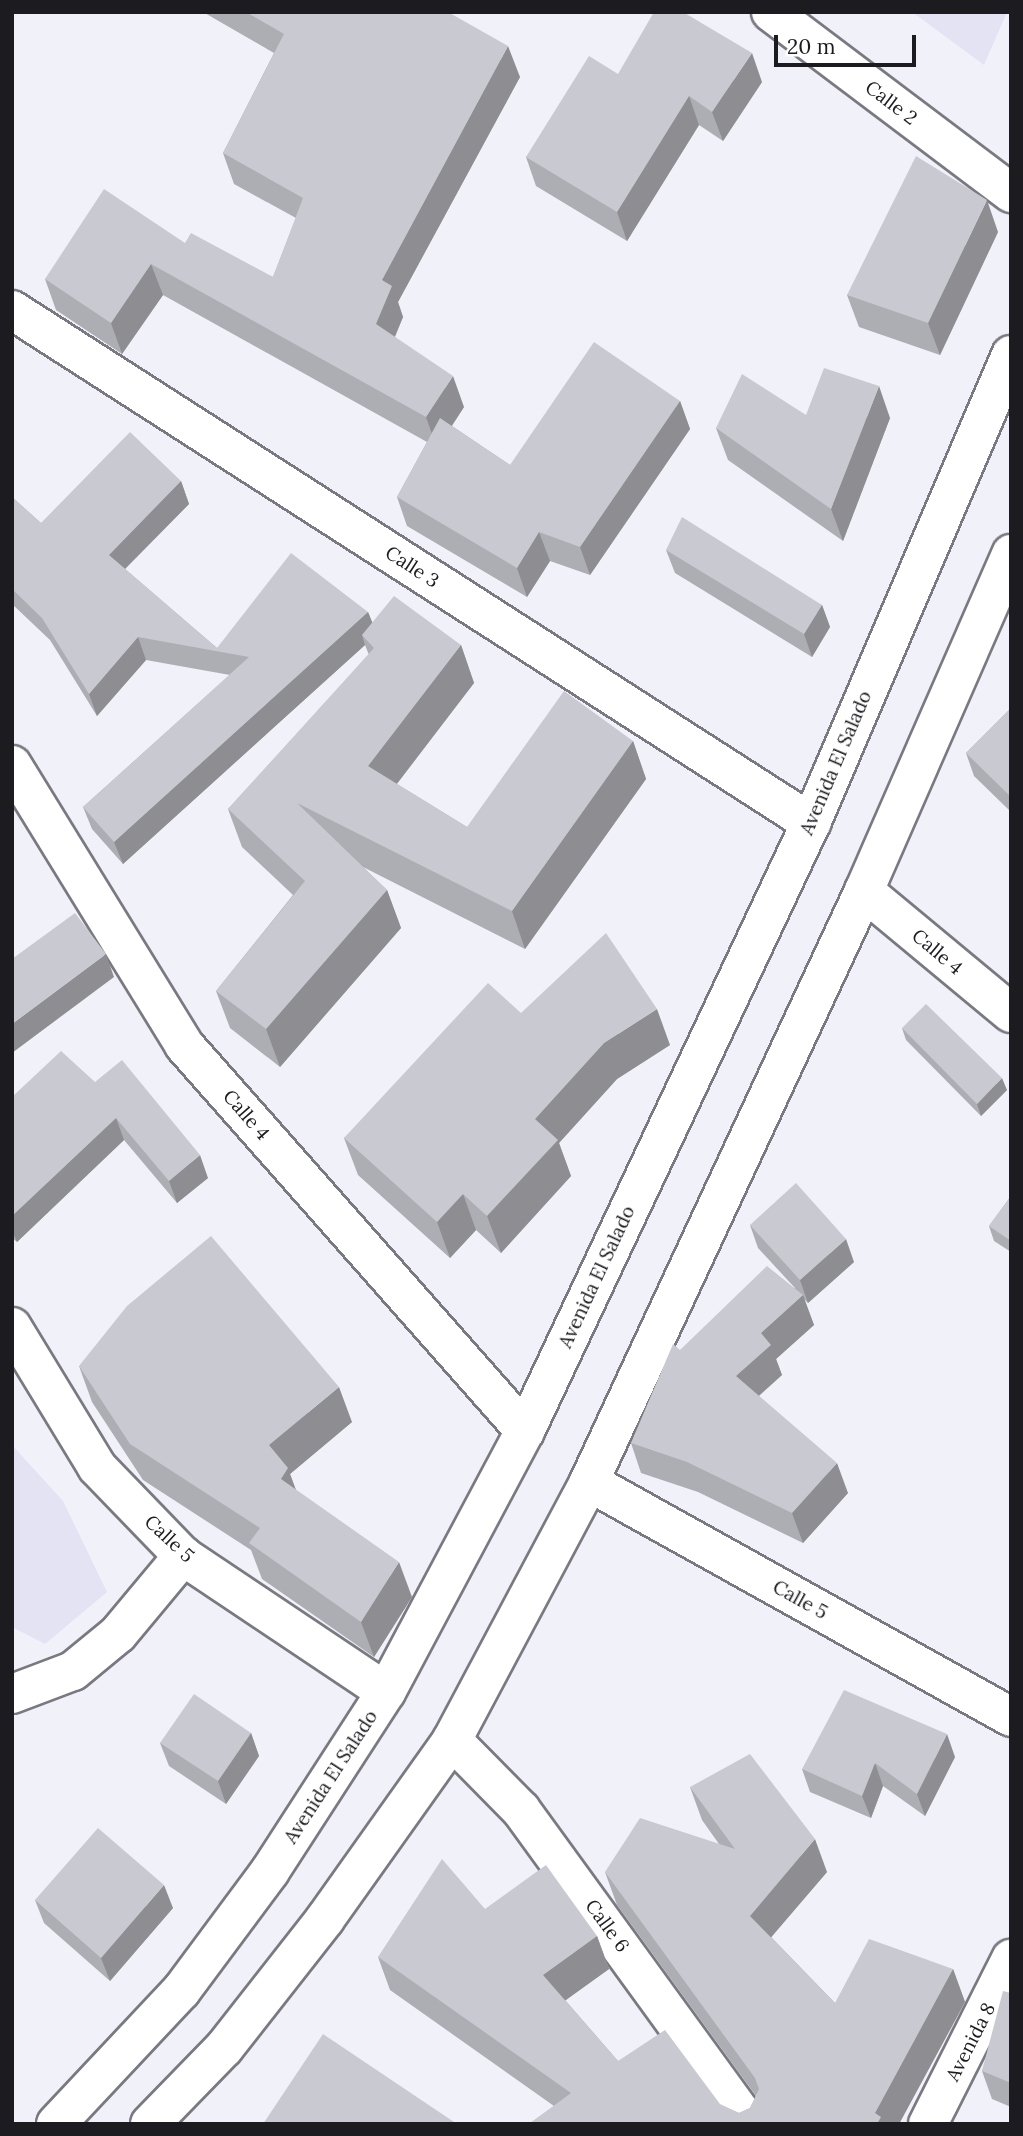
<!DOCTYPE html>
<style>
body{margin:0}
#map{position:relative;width:1023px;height:2136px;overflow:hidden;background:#f1f1fa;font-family:Lora,serif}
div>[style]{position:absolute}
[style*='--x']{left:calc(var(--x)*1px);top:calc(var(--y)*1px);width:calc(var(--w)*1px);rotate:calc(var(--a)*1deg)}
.built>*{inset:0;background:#e4e3f4}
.roads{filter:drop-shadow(2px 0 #7a7981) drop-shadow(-2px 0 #7a7981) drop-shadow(0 2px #7a7981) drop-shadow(0 -2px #7a7981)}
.minor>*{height:38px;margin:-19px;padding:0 19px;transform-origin:19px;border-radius:19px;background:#fff}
.major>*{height:38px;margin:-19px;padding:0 19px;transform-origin:19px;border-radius:19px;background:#fff}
.wall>*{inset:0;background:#adadb4}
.shaded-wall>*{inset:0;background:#8d8d92}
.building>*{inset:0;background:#c9c9d1}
span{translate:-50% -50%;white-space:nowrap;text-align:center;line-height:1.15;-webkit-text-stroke:5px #fff;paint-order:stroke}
.street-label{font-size:19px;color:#1c1b1f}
.frame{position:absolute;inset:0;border:14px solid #1c1b1f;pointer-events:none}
.scale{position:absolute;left:774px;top:35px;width:142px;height:32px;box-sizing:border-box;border:4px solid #1c1b1f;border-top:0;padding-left:9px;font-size:21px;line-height:24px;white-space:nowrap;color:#1c1b1f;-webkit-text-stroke:5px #fff;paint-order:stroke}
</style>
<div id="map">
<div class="built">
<div style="clip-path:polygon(912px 12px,1007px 12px,984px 65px)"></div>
<div style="clip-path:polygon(12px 1445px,63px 1501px,107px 1592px,45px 1644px,12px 1627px)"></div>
</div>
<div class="roads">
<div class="minor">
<div style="--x:771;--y:12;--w:301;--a:37"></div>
<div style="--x:12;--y:310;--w:950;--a:32.7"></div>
<div style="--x:12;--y:765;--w:329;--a:58.4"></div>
<div style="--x:184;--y:1045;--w:515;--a:48.54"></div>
<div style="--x:864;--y:891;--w:191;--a:39.7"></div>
<div style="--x:12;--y:1327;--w:164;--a:58.7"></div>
<div style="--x:97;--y:1467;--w:124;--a:46"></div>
<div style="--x:183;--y:1556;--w:244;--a:33.8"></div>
<div style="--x:589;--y:1482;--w:483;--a:29.1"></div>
<div style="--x:12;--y:1694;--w:65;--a:-20.7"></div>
<div style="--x:73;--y:1671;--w:58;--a:-39.4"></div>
<div style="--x:118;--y:1634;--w:102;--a:-50.2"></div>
<div style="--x:452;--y:1740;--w:98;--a:45.4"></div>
<div style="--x:521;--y:1810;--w:388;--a:54"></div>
<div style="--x:928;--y:2124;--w:185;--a:-63.3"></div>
</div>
<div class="major">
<div style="--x:56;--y:2124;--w:183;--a:-46.8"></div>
<div style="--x:181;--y:1991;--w:149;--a:-53.4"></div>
<div style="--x:270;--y:1871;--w:213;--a:-57.1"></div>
<div style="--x:386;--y:1692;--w:296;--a:-62"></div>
<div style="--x:525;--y:1431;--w:672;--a:-64.81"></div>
<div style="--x:811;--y:823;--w:509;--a:-66.86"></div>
<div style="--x:150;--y:2124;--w:106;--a:-45.8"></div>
<div style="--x:224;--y:2048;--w:164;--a:-51.9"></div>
<div style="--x:325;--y:1919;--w:219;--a:-54.6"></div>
<div style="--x:452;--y:1740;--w:292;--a:-62"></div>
<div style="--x:589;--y:1482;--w:652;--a:-65.05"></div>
<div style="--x:864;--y:891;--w:368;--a:-66.4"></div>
</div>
</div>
<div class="wall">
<div style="clip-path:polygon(203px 12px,448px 12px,520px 77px,398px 302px,403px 317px,395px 337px,464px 407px,452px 426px,510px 465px,680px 401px,690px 429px,590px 575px,550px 561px,527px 597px,407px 526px,397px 497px,427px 442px,163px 295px,122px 354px,56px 310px,45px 279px,185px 243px,273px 277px,296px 218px,234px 184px,223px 153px,274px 53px)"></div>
<div style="clip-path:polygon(618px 74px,762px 82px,723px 141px,699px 125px,627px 241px,536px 186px,526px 157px)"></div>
<div style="clip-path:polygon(998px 232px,940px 355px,859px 327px,847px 295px)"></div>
<div style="clip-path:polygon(806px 415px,890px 418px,843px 541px,728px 460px,716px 428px)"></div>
<div style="clip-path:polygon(181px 481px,189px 504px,125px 569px,217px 648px,368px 612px,372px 622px,461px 645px,474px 683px,397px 784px,467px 827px,633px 741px,646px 779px,525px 949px,363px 867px,387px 890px,401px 928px,280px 1067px,230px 1028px,216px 991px,293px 895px,242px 847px,228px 809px,369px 655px,365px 645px,123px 864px,92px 829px,83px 807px,230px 675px,146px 660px,97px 716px,50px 640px,12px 604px,12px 497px,41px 523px)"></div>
<div style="clip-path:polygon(666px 550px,822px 605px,830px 627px,812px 657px,675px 573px)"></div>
<div style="clip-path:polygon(1011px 708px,1011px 812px,974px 776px,966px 753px)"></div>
<div style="clip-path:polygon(521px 1013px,670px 1045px,617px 1079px,559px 1143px,571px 1176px,501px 1253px,476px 1230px,450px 1258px,358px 1175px,344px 1138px)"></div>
<div style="clip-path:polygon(902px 1028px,1007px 1090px,981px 1116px,906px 1040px)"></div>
<div style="clip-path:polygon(95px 1082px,208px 1178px,177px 1203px,124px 1140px,17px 1242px,12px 1238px,12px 1097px)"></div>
<div style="clip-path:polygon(1011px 1196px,1011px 1252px,994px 1241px,989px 1226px)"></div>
<div style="clip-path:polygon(750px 1225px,854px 1262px,808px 1303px,804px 1299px,814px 1325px,776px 1359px,782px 1375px,759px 1396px,848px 1493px,803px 1543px,698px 1492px,641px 1473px,631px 1443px,680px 1350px,795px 1288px,758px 1248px)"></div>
<div style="clip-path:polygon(79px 1366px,352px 1422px,290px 1474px,296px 1490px,412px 1597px,374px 1657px,262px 1579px,251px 1550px,143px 1480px,92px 1402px)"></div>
<div style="clip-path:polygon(251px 1733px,259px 1756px,226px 1804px,169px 1766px,160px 1743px)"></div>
<div style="clip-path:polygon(955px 1757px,925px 1816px,883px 1786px,871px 1818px,810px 1792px,802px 1769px)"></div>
<div style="clip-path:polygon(690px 1787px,827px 1872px,771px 1937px,835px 2003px,953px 1969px,965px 2002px,899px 2124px,529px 2124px,554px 2106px,390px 1990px,378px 1957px,485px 1909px,597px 1936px,609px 1969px,565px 2000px,618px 2061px,739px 2113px,750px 2108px,756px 2096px,617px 1905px,605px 1872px,719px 1844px,702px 1820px)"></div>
<div style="clip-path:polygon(35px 1900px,173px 1908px,110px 1981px,44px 1923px)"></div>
<div style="clip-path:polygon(1011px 1993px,1011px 2107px,992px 2099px,982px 2071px)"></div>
</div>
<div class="shaded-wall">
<div style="clip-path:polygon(508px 46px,520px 77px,398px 302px,403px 317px,387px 355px,376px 324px,382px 280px)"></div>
<div style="clip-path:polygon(752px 53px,762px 82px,723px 141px,712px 112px)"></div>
<div style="clip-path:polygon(689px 96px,699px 125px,627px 241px,617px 212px)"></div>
<div style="clip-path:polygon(987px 200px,998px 232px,940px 355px,928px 323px)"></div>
<div style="clip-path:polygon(151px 264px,163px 295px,122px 354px,111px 323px)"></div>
<div style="clip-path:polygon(453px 376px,464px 407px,437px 448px,426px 417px)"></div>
<div style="clip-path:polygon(879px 386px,890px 418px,843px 541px,831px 509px)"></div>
<div style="clip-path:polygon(680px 401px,690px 429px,590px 575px,580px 547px)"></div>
<div style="clip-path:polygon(181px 481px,189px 504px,117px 577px,109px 555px)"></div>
<div style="clip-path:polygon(539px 532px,550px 561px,527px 597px,517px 568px)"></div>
<div style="clip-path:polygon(822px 605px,830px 627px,812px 657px,804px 634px)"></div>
<div style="clip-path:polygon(368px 612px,377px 634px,362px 635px,365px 645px,123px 864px,114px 842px)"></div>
<div style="clip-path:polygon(138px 637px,146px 660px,97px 716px,89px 694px)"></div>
<div style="clip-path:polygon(461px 645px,474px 683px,382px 803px,368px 766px)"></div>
<div style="clip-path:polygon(633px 741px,646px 779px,525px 949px,512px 911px)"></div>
<div style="clip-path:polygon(387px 890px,401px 928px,280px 1067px,266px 1029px)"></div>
<div style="clip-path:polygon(106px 954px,114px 977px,12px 1053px,12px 1024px)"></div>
<div style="clip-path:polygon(657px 1009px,670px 1045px,617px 1079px,559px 1143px,571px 1176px,501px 1253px,487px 1216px,535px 1119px,604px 1043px)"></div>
<div style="clip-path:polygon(1002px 1078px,1007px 1090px,981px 1116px,977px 1104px)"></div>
<div style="clip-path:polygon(116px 1118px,124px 1140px,17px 1242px,12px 1230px,12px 1216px)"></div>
<div style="clip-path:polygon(200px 1155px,208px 1178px,177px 1203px,169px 1181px)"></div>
<div style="clip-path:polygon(463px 1194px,476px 1230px,450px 1258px,437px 1222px)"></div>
<div style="clip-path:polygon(846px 1239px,854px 1262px,808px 1303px,800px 1280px)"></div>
<div style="clip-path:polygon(803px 1295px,814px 1325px,776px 1359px,782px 1375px,747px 1406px,736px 1376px,761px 1333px)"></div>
<div style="clip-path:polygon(339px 1387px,352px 1422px,290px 1474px,301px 1504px,294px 1515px,269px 1445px)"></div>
<div style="clip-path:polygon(837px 1463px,848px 1493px,803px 1543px,792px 1513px)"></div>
<div style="clip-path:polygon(399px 1562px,412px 1597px,374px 1657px,361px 1622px)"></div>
<div style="clip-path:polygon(251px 1733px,259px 1756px,226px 1804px,218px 1781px)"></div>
<div style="clip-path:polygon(947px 1734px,955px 1757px,925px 1816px,917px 1794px)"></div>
<div style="clip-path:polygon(875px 1763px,883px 1786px,871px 1818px,862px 1796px)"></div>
<div style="clip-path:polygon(815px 1839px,827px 1872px,762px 1948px,750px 1916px)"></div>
<div style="clip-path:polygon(164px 1885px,173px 1908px,110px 1981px,101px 1958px)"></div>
<div style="clip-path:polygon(597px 1936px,609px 1969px,555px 2008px,543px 1975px)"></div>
<div style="clip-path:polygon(953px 1969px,965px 2002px,899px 2124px,877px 2124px,875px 2113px)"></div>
</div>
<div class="building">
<div style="clip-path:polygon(246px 12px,448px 12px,508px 46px,382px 280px,392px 286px,376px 324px,453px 376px,426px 417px,151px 264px,111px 323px,45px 279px,104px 189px,185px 243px,191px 233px,273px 277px,303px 198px,223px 153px,284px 34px)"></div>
<div style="clip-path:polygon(654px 12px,683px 12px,752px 53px,712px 112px,689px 96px,617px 212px,526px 157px,589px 56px,618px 74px)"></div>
<div style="clip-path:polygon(916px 156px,987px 200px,928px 323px,847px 295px)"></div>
<div style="clip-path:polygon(594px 342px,680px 401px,580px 547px,539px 532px,517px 568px,397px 497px,440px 418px,510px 465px)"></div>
<div style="clip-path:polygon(824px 368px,879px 386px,831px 509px,716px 428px,742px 374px,806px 415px)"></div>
<div style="clip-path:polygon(130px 432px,181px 481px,109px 555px,217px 648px,291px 553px,368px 612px,114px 842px,83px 807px,249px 657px,138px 637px,89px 694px,42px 618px,12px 589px,12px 497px,41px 523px)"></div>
<div style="clip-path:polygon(682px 517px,822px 605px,804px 634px,666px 550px)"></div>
<div style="clip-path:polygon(394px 596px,461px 645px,368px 766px,467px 827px,564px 691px,633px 741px,512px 911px,297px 803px,387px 890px,266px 1029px,216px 991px,305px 881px,228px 809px,374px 648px,362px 635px)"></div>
<div style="clip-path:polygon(1011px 708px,1011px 797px,966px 753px)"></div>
<div style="clip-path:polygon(75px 913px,106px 954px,12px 1024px,12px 959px)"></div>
<div style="clip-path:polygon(606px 933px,657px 1009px,604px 1043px,535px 1119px,558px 1140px,487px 1216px,463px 1194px,437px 1222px,344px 1138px,488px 983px,521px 1013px)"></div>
<div style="clip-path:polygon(926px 1004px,1002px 1078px,977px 1104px,902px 1028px)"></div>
<div style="clip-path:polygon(61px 1051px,95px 1082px,122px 1060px,200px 1155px,169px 1181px,116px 1118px,12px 1216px,12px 1097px)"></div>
<div style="clip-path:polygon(796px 1183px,846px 1239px,800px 1280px,750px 1225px)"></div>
<div style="clip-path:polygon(1011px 1196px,1011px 1241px,989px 1226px)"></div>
<div style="clip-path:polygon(211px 1236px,339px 1387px,269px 1445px,288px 1468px,281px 1479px,399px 1562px,361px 1622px,249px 1543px,260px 1528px,130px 1444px,79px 1366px,127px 1306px)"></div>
<div style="clip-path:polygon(767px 1266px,803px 1295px,761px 1333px,771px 1345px,736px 1376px,837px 1463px,792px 1513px,687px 1462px,631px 1443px,673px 1344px,680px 1350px)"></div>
<div style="clip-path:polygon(844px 1690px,947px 1734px,917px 1794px,875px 1763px,862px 1796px,802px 1769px)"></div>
<div style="clip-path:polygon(194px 1694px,251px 1733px,218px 1781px,160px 1743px)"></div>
<div style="clip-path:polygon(750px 1754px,815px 1839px,750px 1916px,835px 2003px,869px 1939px,953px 1969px,875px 2113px,881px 2117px,877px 2124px,529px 2124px,571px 2093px,378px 1957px,442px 1859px,485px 1909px,546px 1865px,597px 1936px,543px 1975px,618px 2061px,665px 2030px,720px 2104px,739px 2113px,750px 2108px,759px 2089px,755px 2078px,605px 1872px,640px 1818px,735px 1849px,690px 1787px)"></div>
<div style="clip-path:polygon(98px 1828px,164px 1885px,101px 1958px,35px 1900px)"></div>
<div style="clip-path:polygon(1003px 1991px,1011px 1993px,1011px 2083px,982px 2071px)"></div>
<div style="clip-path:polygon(323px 2034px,457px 2124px,263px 2124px)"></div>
</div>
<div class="street-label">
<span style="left:891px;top:103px;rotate:37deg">Calle 2</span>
<span style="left:412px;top:567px;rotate:33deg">Calle 3</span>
<span style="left:836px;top:763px;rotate:-67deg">Avenida El Salado</span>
<span style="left:937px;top:952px;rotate:40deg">Calle 4</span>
<span style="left:246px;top:1115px;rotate:49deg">Calle 4</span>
<span style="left:597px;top:1277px;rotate:-65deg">Avenida El Salado</span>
<span style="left:169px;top:1539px;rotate:43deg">Calle 5</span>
<span style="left:800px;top:1600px;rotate:29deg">Calle 5</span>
<span style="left:331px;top:1777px;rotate:-57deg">Avenida El Salado</span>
<span style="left:607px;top:1926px;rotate:54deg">Calle 6</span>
<span style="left:971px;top:2042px;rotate:-63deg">Avenida 8</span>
</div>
<div class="frame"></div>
<div class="scale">20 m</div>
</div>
